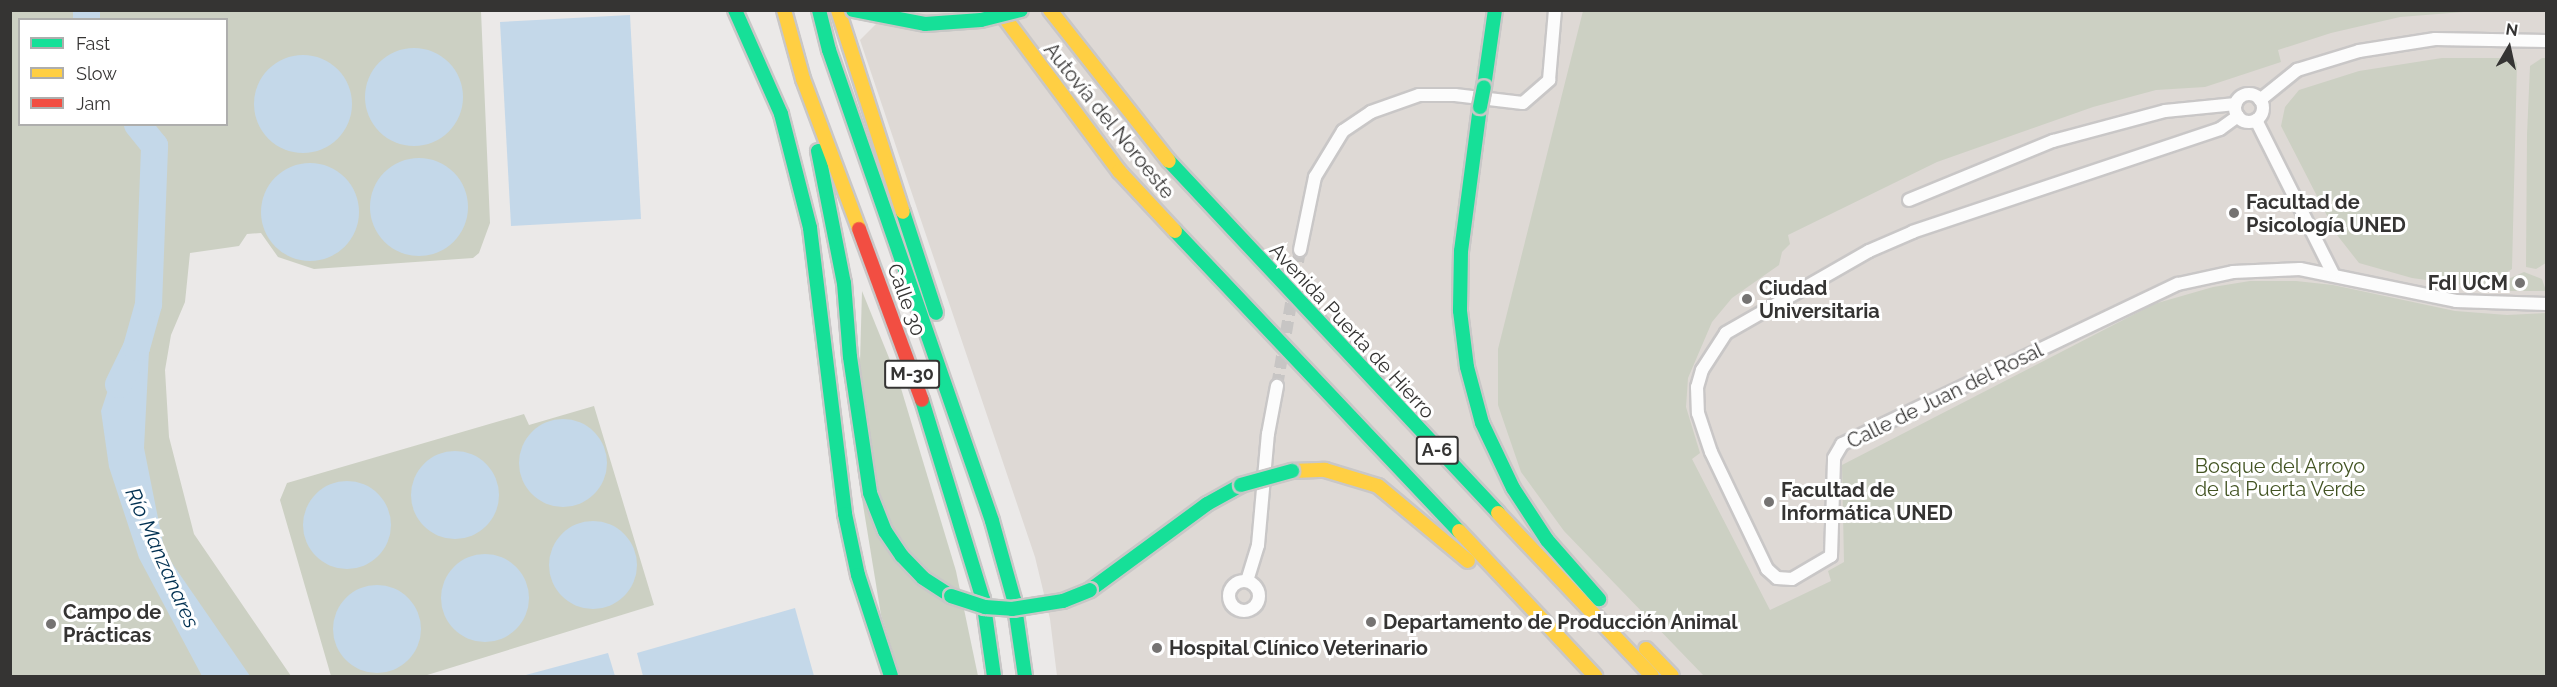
<!DOCTYPE html>
<meta charset="utf-8">
<style>
body{margin:0}
#map{position:relative;width:2557px;height:687px;overflow:hidden;background:#ebe9e8;font-family:Raleway,sans-serif}
div>[style]{position:absolute}
[style*='--x']{left:calc(var(--x)*1px);top:calc(var(--y)*1px);width:calc(var(--w)*1px);rotate:calc(var(--a)*1deg)}
.built>*{inset:0;background:#ded9d5}
.green>*{inset:0;background:#ccd0c3}
.water>*{inset:0;background:#c4d8e9}
.round{border-radius:50%}
.river>*{height:27px;margin:-13.5px;padding:0 13.5px;transform-origin:13.5px;border-radius:13.5px;background:#c4d8e9}
.street-tunnel>*{height:12px;margin-top:-6px;transform-origin:0;background:repeating-linear-gradient(90deg,#c7c5c4 0 12px,transparent 0 18px)}
.roads{filter:drop-shadow(2px 0 #c9c7c7) drop-shadow(-2px 0 #c9c7c7) drop-shadow(0 2px #c9c7c7) drop-shadow(0 -2px #c9c7c7)}
.street>*{height:12px;margin:-6px;padding:0 6px;transform-origin:6px;border-radius:6px;background:#fcfcfc}
.street>.ring{margin:-6px;padding:0;box-sizing:content-box;background:none;border:12px solid #fcfcfc;border-radius:50%}
.fast>*{height:14px;margin:-7px;padding:0 7px;transform-origin:7px;border-radius:7px;background:#16e098}
.slow>*{height:14px;margin:-7px;padding:0 7px;transform-origin:7px;border-radius:7px;background:#ffcf43}
.jam>*{height:14px;margin:-7px;padding:0 7px;transform-origin:7px;border-radius:7px;background:#f24e42}
.bridges{filter:drop-shadow(2px 0 #c8c7c6) drop-shadow(-2px 0 #c8c7c6) drop-shadow(0 2px #c8c7c6) drop-shadow(0 -2px #c8c7c6)}
.fast-bridge>*{height:14px;margin:-7px;padding:0 7px;transform-origin:7px;border-radius:7px;background:#16e098}
.dots>*{width:16px;height:16px;translate:-50% -50%;box-sizing:border-box;border:3px solid #fff;border-radius:50%}
span{translate:-50% -50%;white-space:nowrap;text-align:center;line-height:1.15;-webkit-text-stroke:6px #fff;paint-order:stroke}
.shield-label span{padding:2px 4px;background:#fff;border:2px solid;border-radius:4px;-webkit-text-stroke-width:0}
.shield-label{font-size:18px;color:#353433;font-weight:700}
.street-label{font-size:20px;color:#353433}
.poi-label{font-size:20px;color:#353433;font-weight:700}
.left{translate:0 -50%;text-align:left}
.right{translate:-100% -50%;text-align:right}
.park-label{font-size:20px;color:#435423}
.water-label{font-size:21px;color:#023152;font-style:italic}
.frame{position:absolute;inset:0;border:12px solid #353433;pointer-events:none}
.legend{position:absolute;left:18px;top:18px;width:210px;height:108px;box-sizing:border-box;background:#fff;border:2px solid #aeaead;margin:0;padding:8px 10px;list-style:none;font-size:18px;color:#353433}
.legend li{display:flex;align-items:center;gap:12px;height:30px}
.legend b{width:30px;border:2px solid #aeaead}
.north{position:absolute;left:2479px;top:18px;width:60px;height:60px;-webkit-text-stroke:4px #fff;paint-order:stroke;rotate:9deg;font-size:16px;font-weight:700;line-height:24px;text-align:center;color:#353433}
.north::after{content:'';display:block;margin:auto;width:21px;height:27px;background:#353433;clip-path:polygon(50% 0,100% 100%,50% 72%,0 100%)}
</style>
<div id="map">
<div class="built">
<div style="clip-path:polygon(890px 10px,2546px 11px,2546px 676px,1057px 676px,1050px 619px,1035px 557px,860px 40px)"></div>
</div>
<div class="green">
<div style="clip-path:polygon(evenodd,10px 11px,481px 11px,490px 223px,479px 253px,473px 258px,314px 269px,278px 257px,261px 233px,247px 234px,239px 246px,190px 253px,185px 302px,171px 335px,165px 370px,169px 437px,194px 534px,291px 676px,11px 676px,10px 11px,20px 20px,226px 20px,226px 124px,20px 124px,20px 20px)"></div>
<div style="clip-path:polygon(1583px 11px,2476px 11px,2400px 17px,2331px 33px,2278px 50px,2281px 62px,2205px 87px,2156px 90px,2093px 107px,1937px 162px,1788px 235px,1790px 244px,1782px 252px,1779px 265px,1732px 298px,1712px 322px,1688px 378px,1686px 407px,1700px 453px,1692px 459px,1770px 610px,1831px 581px,1828px 571px,1844px 562px,1842px 465px,2154px 304px,2213px 287px,2250px 281px,2296px 281px,2333px 285px,2455px 311px,2507px 315px,2546px 313px,2546px 676px,1704px 676px,1564px 531px,1521px 472px,1498px 405px,1498px 349px)"></div>
<div style="clip-path:polygon(2442px 58px,2513px 58px,2517px 63px,2512px 269px,2498px 278px,2491px 289px,2412px 278px,2359px 263px,2337px 235px,2281px 126px,2285px 107px,2299px 90px,2359px 71px)"></div>
<div style="clip-path:polygon(2542px 58px,2546px 58px,2546px 263px,2536px 269px,2526px 267px,2527px 135px,2530px 66px)"></div>
<div style="clip-path:polygon(2524px 272px,2542px 279px,2546px 291px,2499px 291px,2506px 280px)"></div>
<div style="clip-path:polygon(862px 291px,900px 385px,956px 571px,978px 676px,900px 676px,881px 615px,857px 468px)"></div>
<div style="clip-path:polygon(594px 406px,654px 605px,424px 676px,331px 676px,280px 500px,287px 483px,524px 414px,529px 425px)"></div>
</div>
<div class="water">
<div style="clip-path:polygon(630px 15px,641px 219px,511px 226px,500px 22px)"></div>
<div class="round" style="left:365px;top:48px;width:98px;height:98px"></div>
<div class="round" style="left:254px;top:55px;width:98px;height:98px"></div>
<div class="round" style="left:370px;top:158px;width:98px;height:98px"></div>
<div class="round" style="left:261px;top:163px;width:98px;height:98px"></div>
<div style="clip-path:polygon(149px 351px,144px 448px,165px 553px,250px 676px,202px 676px,139px 558px,109px 467px,101px 411px,120px 354px)"></div>
<div class="round" style="left:519px;top:419px;width:88px;height:88px"></div>
<div class="round" style="left:411px;top:451px;width:88px;height:88px"></div>
<div class="round" style="left:303px;top:481px;width:88px;height:88px"></div>
<div class="round" style="left:549px;top:521px;width:88px;height:88px"></div>
<div class="round" style="left:441px;top:554px;width:88px;height:88px"></div>
<div class="round" style="left:333px;top:585px;width:88px;height:88px"></div>
<div style="clip-path:polygon(795px 608px,814px 676px,643px 676px,637px 653px)"></div>
<div style="clip-path:polygon(608px 653px,615px 676px,522px 676px)"></div>
</div>
<div class="river">
<div style="--x:86;--y:10;--w:10;--a:90"></div>
<div style="--x:118;--y:384;--w:41;--a:-64.1"></div>
<div style="--x:136;--y:347;--w:45;--a:-74.4"></div>
<div style="--x:148;--y:304;--w:159;--a:-87.8"></div>
<div style="--x:154;--y:145;--w:27;--a:-129"></div>
</div>
<div class="street-tunnel">
<div style="--x:1277;--y:386;--w:138;--a:-80.4"></div>
</div>
<div class="roads">
<div class="street">
<div class="ring" style="left:2235px;top:94px;width:16px;height:16px"></div>
<div style="--x:2260;--y:100;--w:48;--a:-39"></div>
<div style="--x:2297;--y:70;--w:65;--a:-17"></div>
<div style="--x:2359;--y:51;--w:77;--a:-9"></div>
<div style="--x:2435;--y:39;--w:111;--a:1"></div>
<div style="--x:2238;--y:116;--w:22;--a:144"></div>
<div style="--x:2220;--y:129;--w:324;--a:161.5"></div>
<div style="--x:1913;--y:232;--w:48;--a:156.6"></div>
<div style="--x:1869;--y:251;--w:165;--a:150.2"></div>
<div style="--x:1726;--y:333;--w:44;--a:123"></div>
<div style="--x:1702;--y:370;--w:18;--a:106"></div>
<div style="--x:1697;--y:387;--w:26;--a:88"></div>
<div style="--x:1698;--y:413;--w:41;--a:71.6"></div>
<div style="--x:1711;--y:452;--w:130;--a:64.4"></div>
<div style="--x:1767;--y:569;--w:13;--a:42"></div>
<div style="--x:1777;--y:578;--w:15;--a:4"></div>
<div style="--x:1792;--y:579;--w:45;--a:-30.5"></div>
<div style="--x:1831;--y:556;--w:98;--a:-88.2"></div>
<div style="--x:1834;--y:458;--w:16;--a:-60"></div>
<div style="--x:1842;--y:444;--w:372;--a:-25.5"></div>
<div style="--x:2178;--y:284;--w:56;--a:-12.3"></div>
<div style="--x:2233;--y:272;--w:67;--a:-2.6"></div>
<div style="--x:2300;--y:269;--w:159;--a:11.6"></div>
<div style="--x:2456;--y:301;--w:90;--a:1.9"></div>
<div style="--x:2256;--y:120;--w:172;--a:63.4"></div>
<div style="--x:1909;--y:200;--w:156;--a:-22.3"></div>
<div style="--x:2053;--y:141;--w:116;--a:-15"></div>
<div style="--x:2165;--y:111;--w:71;--a:-5.6"></div>
<div style="--x:1300;--y:250;--w:75;--a:-78.4"></div>
<div style="--x:1315;--y:177;--w:54;--a:-58.7"></div>
<div style="--x:1343;--y:131;--w:34;--a:-34"></div>
<div style="--x:1371;--y:112;--w:51;--a:-19.5"></div>
<div style="--x:1419;--y:95;--w:36;--a:0"></div>
<div style="--x:1455;--y:95;--w:68;--a:6.7"></div>
<div style="--x:1523;--y:103;--w:35;--a:-41"></div>
<div style="--x:1549;--y:80;--w:70;--a:-85.1"></div>
<div style="--x:1247;--y:581;--w:38;--a:-73"></div>
<div style="--x:1258;--y:545;--w:111;--a:-84.9"></div>
<div style="--x:1268;--y:434;--w:49;--a:-79.4"></div>
<div class="ring" style="left:1229px;top:581px;width:18px;height:18px"></div>
</div>
<div class="fast">
<div style="--x:735;--y:10;--w:114;--a:66.1"></div>
<div style="--x:781;--y:114;--w:118;--a:75.7"></div>
<div style="--x:810;--y:228;--w:288;--a:83"></div>
<div style="--x:845;--y:514;--w:62;--a:78"></div>
<div style="--x:858;--y:575;--w:106;--a:71.9"></div>
<div style="--x:819;--y:10;--w:41;--a:76"></div>
<div style="--x:829;--y:50;--w:498;--a:70.9"></div>
<div style="--x:992;--y:521;--w:82;--a:74.4"></div>
<div style="--x:1014;--y:600;--w:77;--a:81.8"></div>
<div style="--x:1484;--y:87;--w:78;--a:-81.9"></div>
<div style="--x:1480;--y:107;--w:145;--a:97.5"></div>
<div style="--x:1461;--y:251;--w:60;--a:91"></div>
<div style="--x:1460;--y:311;--w:56;--a:82.9"></div>
<div style="--x:1467;--y:367;--w:58;--a:75"></div>
<div style="--x:1482;--y:423;--w:72;--a:64.5"></div>
<div style="--x:1513;--y:488;--w:62;--a:56.8"></div>
<div style="--x:1547;--y:540;--w:79;--a:48.6"></div>
<div style="--x:818;--y:151;--w:135;--a:78.9"></div>
<div style="--x:844;--y:283;--w:74;--a:85.4"></div>
<div style="--x:850;--y:357;--w:137;--a:81.6"></div>
<div style="--x:870;--y:493;--w:41;--a:68.5"></div>
<div style="--x:885;--y:531;--w:30;--a:56"></div>
<div style="--x:902;--y:556;--w:30;--a:46"></div>
<div style="--x:923;--y:578;--w:33;--a:33"></div>
<div style="--x:1169;--y:161;--w:482;--a:46.9"></div>
<div style="--x:903;--y:212;--w:106;--a:71.9"></div>
<div style="--x:1175;--y:231;--w:413;--a:46.6"></div>
<div style="--x:922;--y:400;--w:208;--a:73"></div>
<div style="--x:983;--y:599;--w:78;--a:81.9"></div>
<div style="--x:1090;--y:590;--w:145;--a:-36.3"></div>
<div style="--x:1207;--y:504;--w:39;--a:-29"></div>
</div>
<div class="slow">
<div style="--x:784;--y:10;--w:72;--a:74.6"></div>
<div style="--x:803;--y:79;--w:160;--a:69.5"></div>
<div style="--x:838;--y:10;--w:212;--a:72.2"></div>
<div style="--x:999;--y:10;--w:201;--a:53.3"></div>
<div style="--x:1119;--y:171;--w:82;--a:47"></div>
<div style="--x:1050;--y:10;--w:192;--a:51.8"></div>
<div style="--x:1292;--y:471;--w:33;--a:-2"></div>
<div style="--x:1325;--y:470;--w:55;--a:16.8"></div>
<div style="--x:1378;--y:486;--w:117;--a:39.8"></div>
<div style="--x:1498;--y:513;--w:224;--a:46.6"></div>
<div style="--x:1459;--y:531;--w:199;--a:46.8"></div>
<div style="--x:1646;--y:649;--w:37;--a:46"></div>
</div>
<div class="jam">
<div style="--x:859;--y:229;--w:182;--a:69.8"></div>
</div>
</div>
<div class="bridges">
<div class="fast-bridge">
<div style="--x:853;--y:10;--w:73;--a:11"></div>
<div style="--x:925;--y:24;--w:56;--a:-4.1"></div>
<div style="--x:981;--y:20;--w:41;--a:-14"></div>
<div style="--x:1480;--y:107;--w:20;--a:-79"></div>
<div style="--x:1241;--y:485;--w:53;--a:-15.4"></div>
<div style="--x:951;--y:596;--w:36;--a:18"></div>
<div style="--x:985;--y:607;--w:27;--a:4"></div>
<div style="--x:1012;--y:609;--w:52;--a:-8.9"></div>
<div style="--x:1063;--y:601;--w:29;--a:-22"></div>
</div>
</div>
<div class="dots">
<div style="left:2234px;top:213px;background:#757372"></div>
<div style="left:2520px;top:283px;background:#757372"></div>
<div style="left:1747px;top:299px;background:#757372"></div>
<div style="left:1769px;top:502px;background:#757372"></div>
<div style="left:1371px;top:622px;background:#757372"></div>
<div style="left:51px;top:624px;background:#757372"></div>
<div style="left:1157px;top:648px;background:#757372"></div>
</div>
<div class="shield-label">
<span style="left:912px;top:374px">M-30</span>
<span style="left:1437px;top:450px">A-6</span>
</div>
<div class="street-label">
<span style="left:1109px;top:121px;rotate:51deg">Autovía del Noroeste</span>
<span style="left:906px;top:300px;rotate:70deg">Calle 30</span>
<span style="left:1352px;top:331px;rotate:47deg">Avenida Puerta de Hierro</span>
<span style="left:1945px;top:396px;rotate:-26deg">Calle de Juan del Rosal</span>
</div>
<div class="poi-label">
<span class="left" style="left:2246px;top:214px">Facultad de<br>Psicología UNED</span>
<span class="right" style="left:2508px;top:283px">FdI UCM</span>
<span class="left" style="left:1759px;top:300px">Ciudad<br>Universitaria</span>
<span class="left" style="left:1781px;top:502px">Facultad de<br>Informática UNED</span>
<span class="left" style="left:63px;top:624px">Campo de<br>Prácticas</span>
<span class="left" style="left:1383px;top:622px">Departamento de Producción Animal</span>
<span class="left" style="left:1169px;top:648px">Hospital Clínico Veterinario</span>
</div>
<div class="park-label">
<span style="left:2280px;top:478px">Bosque del Arroyo<br>de la Puerta Verde</span>
</div>
<div class="water-label">
<span style="left:162px;top:558px;rotate:66deg">Río Manzanares</span>
</div>
<div class="frame"></div>
<ul class="legend">
<li><b style="height:8px;background:#16e098"></b>Fast</li>
<li><b style="height:8px;background:#ffcf43"></b>Slow</li>
<li><b style="height:8px;background:#f24e42"></b>Jam</li>
</ul>
<div class="north">N</div>
</div>
